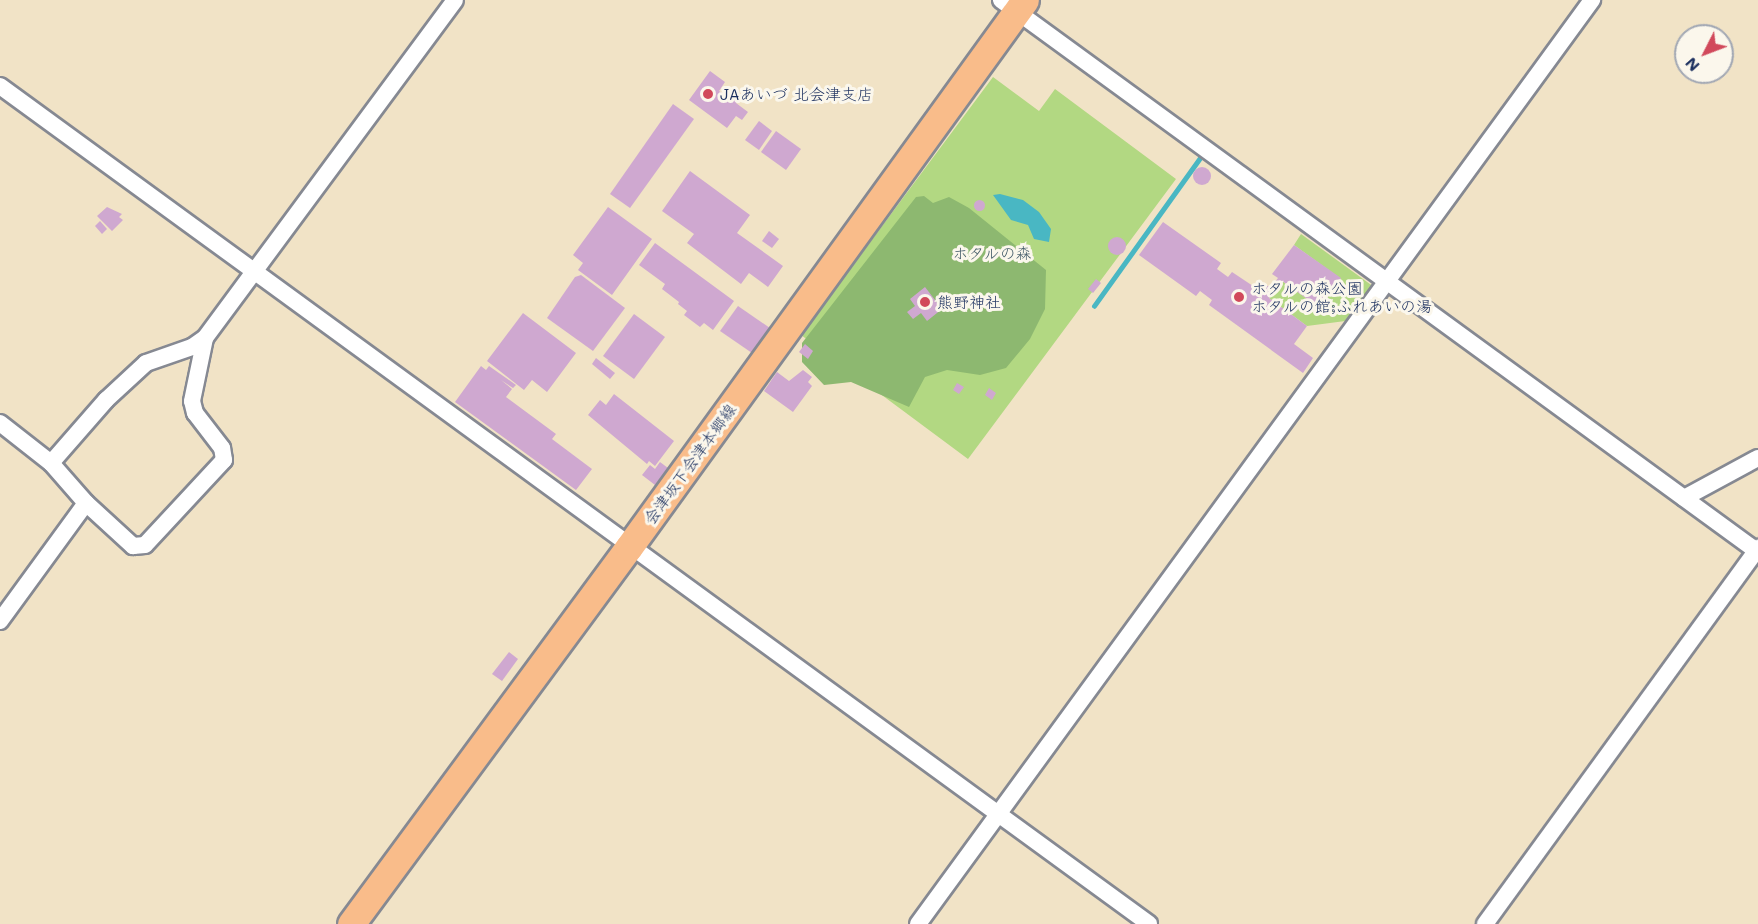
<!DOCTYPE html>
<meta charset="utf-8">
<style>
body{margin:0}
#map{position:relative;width:1758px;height:924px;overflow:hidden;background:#f1e3c6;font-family:Mali,"Klee One",sans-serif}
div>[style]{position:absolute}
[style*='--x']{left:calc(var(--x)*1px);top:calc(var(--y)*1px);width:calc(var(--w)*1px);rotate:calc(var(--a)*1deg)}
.green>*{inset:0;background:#b2d882}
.forest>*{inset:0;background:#8db870}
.water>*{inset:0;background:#49b7c3}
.stream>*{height:4.5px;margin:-2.25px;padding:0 2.25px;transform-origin:2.25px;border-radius:2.25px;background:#49b7c3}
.building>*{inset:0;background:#cfa8d0}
.round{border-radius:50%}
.roads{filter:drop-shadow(2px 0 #868992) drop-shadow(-2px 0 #868992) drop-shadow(0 2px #868992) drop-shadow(0 -2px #868992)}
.street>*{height:16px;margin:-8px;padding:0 8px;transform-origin:8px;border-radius:8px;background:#fff}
.primary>*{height:27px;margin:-13.5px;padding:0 13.5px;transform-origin:13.5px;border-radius:13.5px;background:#f9bc8a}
.dots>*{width:16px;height:16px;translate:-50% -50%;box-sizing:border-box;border:3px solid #fbf7ec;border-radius:50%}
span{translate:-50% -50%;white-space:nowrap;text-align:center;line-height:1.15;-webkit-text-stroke:6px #fbf7ec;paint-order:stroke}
.poi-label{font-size:16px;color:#1b2f5e}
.left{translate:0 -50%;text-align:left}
.park-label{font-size:16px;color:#415967}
.street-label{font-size:16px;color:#1b2f5e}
.north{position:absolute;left:1674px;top:24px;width:60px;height:60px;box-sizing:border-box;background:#fbf7ec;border:2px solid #a1a7b3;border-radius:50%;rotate:228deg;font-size:16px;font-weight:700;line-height:24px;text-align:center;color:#1b2f5e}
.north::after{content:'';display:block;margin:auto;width:21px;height:27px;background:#d1495b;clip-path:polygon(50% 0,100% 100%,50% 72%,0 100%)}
</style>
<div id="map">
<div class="green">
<div style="clip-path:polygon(993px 77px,1039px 111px,1055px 89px,1176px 179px,968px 459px,801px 335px)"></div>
<div style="clip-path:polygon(1301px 234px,1374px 287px,1353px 320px,1307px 326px,1269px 298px,1282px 281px,1320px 308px,1341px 279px,1294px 245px)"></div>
</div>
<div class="forest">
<div style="clip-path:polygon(924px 196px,933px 203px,949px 197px,969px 208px,1046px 270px,1045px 309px,1030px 339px,1006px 368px,980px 375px,947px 370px,925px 377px,909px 407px,851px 382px,824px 385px,802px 362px,802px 343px,916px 197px)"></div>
</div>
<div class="water">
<div style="clip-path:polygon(1000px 194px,1023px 200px,1039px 212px,1051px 229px,1049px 242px,1034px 239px,1028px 225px,1011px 220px,993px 195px)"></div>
</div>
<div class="stream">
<div style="--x:1094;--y:306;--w:186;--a:-54.4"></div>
</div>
<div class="building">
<div style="clip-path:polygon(710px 71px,725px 82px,719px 91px,726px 96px,730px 89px,741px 97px,736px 103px,748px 112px,742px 120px,736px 116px,727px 128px,689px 100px)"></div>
<div style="clip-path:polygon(673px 104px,694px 119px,630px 208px,610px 194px)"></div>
<div style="clip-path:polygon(759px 121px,772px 131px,759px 150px,745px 140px)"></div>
<div style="clip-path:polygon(776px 131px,801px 149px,786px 170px,761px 152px)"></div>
<div class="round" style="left:1193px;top:167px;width:18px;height:18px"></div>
<div style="clip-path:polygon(690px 171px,750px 215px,737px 233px,783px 266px,768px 287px,749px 273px,741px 284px,687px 243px,694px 234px,662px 211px)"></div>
<div class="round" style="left:973.5px;top:199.5px;width:11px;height:11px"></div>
<div style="clip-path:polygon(107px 207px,122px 214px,119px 217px,123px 220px,112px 231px,97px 216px)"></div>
<div style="clip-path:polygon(608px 207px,652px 239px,612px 295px,578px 270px,583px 263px,573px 255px)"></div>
<div style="clip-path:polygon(100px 221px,107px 229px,102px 234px,95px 226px)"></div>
<div style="clip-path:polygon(1163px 222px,1221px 263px,1217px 269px,1228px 277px,1232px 272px,1256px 288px,1262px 284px,1271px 287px,1278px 278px,1272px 274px,1294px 245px,1341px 278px,1320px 308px,1282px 281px,1269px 298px,1307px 326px,1294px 344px,1313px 358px,1303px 373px,1209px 305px,1212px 300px,1200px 291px,1196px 296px,1139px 255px)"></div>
<div style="clip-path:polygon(769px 231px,779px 239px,772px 248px,762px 241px)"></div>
<div class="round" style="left:1108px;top:237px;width:18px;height:18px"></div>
<div style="clip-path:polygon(655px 243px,734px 301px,713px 330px,704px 323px,700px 327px,684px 315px,687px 311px,678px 304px,679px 302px,662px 289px,665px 284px,639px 265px)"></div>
<div style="clip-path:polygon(581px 275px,625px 308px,593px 351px,547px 318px,575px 277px)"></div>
<div style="clip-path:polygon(1096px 279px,1101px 283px,1093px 293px,1088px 289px)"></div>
<div style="clip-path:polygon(925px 287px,942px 309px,927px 321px,921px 313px,913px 319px,907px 312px,915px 306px,910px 299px)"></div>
<div style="clip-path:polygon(738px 306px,770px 328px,752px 353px,720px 331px)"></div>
<div style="clip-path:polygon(523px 313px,576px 353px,547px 392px,532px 380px,524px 390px,487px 361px)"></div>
<div style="clip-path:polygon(634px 314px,665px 337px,634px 379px,603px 356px)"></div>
<div style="clip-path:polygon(805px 344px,813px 351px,808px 359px,799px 352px)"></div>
<div style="clip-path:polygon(596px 358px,615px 373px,610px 379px,592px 364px)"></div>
<div style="clip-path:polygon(481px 366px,486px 370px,489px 366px,516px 385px,513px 388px,501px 380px,512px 389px,506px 397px,556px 434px,552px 439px,592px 469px,576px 490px,455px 402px)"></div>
<div style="clip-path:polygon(803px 370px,812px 377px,808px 382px,812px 386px,793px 412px,764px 391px,777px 372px,789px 381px)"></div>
<div style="clip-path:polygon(957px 383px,964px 387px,959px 394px,953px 390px)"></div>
<div style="clip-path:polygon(989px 388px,996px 393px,992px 400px,985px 395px)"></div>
<div style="clip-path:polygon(614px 394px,674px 441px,655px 466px,649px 461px,647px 464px,588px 415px,600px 400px,606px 405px)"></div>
<div style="clip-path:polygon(660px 462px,668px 468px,655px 485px,642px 475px,650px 465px,655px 469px)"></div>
<div style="clip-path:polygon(509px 652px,518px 659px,502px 681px,492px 674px)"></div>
</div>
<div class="roads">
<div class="street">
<div style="--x:1001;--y:0;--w:937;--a:36.1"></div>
<div style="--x:0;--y:86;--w:1422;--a:36.1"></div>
<div style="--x:0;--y:423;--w:65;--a:38.1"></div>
<div style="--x:51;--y:463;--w:53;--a:48.8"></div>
<div style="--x:86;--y:503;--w:64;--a:42.5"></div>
<div style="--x:133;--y:546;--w:12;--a:-5"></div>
<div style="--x:145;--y:545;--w:116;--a:-47.1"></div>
<div style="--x:224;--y:460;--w:12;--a:-99"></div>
<div style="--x:222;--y:448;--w:44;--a:-127.6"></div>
<div style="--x:195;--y:413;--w:12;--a:-104"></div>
<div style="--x:192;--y:401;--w:64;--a:-78.3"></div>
<div style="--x:51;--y:463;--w:84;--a:-48.9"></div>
<div style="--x:106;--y:400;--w:54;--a:-42.8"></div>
<div style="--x:146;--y:363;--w:49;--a:-19.2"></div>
<div style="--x:192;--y:347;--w:16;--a:-35"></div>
<div style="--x:205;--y:338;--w:420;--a:-53.5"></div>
<div style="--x:1684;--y:498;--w:84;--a:-28.4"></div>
<div style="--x:0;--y:621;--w:146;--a:-53.9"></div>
<div style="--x:918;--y:924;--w:1144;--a:-53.89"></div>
<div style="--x:1485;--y:924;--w:465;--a:-54"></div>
</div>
<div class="primary">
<div style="--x:351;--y:924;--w:468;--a:-53.6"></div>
<div style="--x:629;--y:547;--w:675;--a:-54.1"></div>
</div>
</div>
<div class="dots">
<div style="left:708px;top:94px;background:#d1495b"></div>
<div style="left:1239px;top:297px;background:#d1495b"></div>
<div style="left:925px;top:302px;background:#d1495b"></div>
</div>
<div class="poi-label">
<span class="left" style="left:720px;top:94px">JAあいづ 北会津支店</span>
<span class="left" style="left:1251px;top:297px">ホタルの森公園<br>ホタルの館;ふれあいの湯</span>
<span class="left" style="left:937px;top:302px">熊野神社</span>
</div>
<div class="park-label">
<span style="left:992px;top:253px">ホタルの森</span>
</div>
<div class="street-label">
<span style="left:690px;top:464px;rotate:-54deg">会津坂下会津本郷線</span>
</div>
<div class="north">N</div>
</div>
